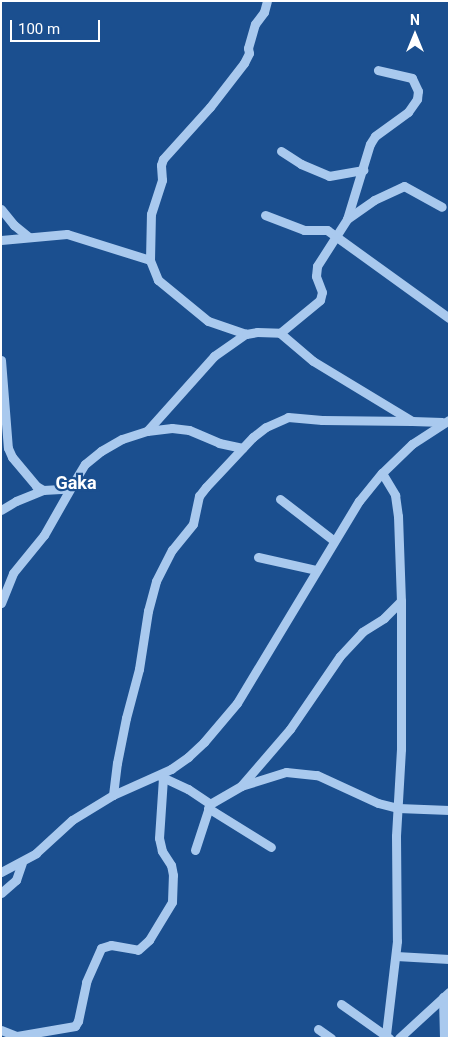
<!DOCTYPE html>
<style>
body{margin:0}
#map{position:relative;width:450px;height:1039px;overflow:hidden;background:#1b4f8f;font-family:Roboto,sans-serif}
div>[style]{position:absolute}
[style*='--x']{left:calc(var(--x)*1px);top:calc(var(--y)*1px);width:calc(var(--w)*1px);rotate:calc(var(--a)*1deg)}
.minor>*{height:9px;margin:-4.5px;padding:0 4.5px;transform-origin:4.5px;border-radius:4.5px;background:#a9c9ee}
span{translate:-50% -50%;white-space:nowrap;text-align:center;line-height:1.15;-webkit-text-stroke:4.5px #1b4f8f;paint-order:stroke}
.quarter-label{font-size:18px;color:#fff;font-weight:700}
.frame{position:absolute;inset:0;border:2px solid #fff;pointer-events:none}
.north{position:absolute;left:390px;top:10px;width:50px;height:50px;-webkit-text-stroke:4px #1b4f8f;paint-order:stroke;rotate:0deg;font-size:14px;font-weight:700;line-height:20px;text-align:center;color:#fff}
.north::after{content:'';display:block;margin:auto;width:18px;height:22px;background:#fff;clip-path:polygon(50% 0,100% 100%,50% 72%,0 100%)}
.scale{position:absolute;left:10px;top:20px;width:90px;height:22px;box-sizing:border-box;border:2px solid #fff;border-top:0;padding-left:6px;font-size:15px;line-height:18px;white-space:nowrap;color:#fff;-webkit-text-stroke:4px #1b4f8f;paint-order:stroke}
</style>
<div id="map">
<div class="minor">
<div style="--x:281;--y:151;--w:24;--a:33"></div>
<div style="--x:301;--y:164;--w:30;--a:23"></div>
<div style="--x:329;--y:176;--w:35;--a:-10"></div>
<div style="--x:1;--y:209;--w:21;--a:51"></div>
<div style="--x:14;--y:225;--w:19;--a:39"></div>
<div style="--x:265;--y:215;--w:42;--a:21"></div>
<div style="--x:304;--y:230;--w:23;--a:0"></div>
<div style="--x:327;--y:230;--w:150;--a:35.8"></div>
<div style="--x:347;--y:219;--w:78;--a:-73"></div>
<div style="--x:370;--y:144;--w:9;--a:-58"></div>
<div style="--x:375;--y:136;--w:41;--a:-36"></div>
<div style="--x:408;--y:112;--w:16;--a:-55"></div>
<div style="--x:417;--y:99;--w:8;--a:-83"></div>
<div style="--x:418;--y:91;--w:14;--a:-115"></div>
<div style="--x:412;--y:78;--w:35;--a:-167"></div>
<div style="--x:1;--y:240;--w:66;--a:-5.2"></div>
<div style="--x:67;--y:234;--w:87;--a:17.4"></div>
<div style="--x:280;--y:333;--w:52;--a:-39.5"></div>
<div style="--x:320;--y:300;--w:8;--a:-76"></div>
<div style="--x:322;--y:292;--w:17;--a:-111"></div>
<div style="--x:316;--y:276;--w:10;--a:-84"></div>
<div style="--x:317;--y:266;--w:56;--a:-57.4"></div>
<div style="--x:347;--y:219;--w:33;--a:-35"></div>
<div style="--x:374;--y:200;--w:33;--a:-25"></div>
<div style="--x:404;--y:186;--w:43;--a:28.9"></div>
<div style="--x:246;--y:334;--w:40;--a:-161.1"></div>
<div style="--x:208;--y:321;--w:65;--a:-140.6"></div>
<div style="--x:158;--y:280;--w:22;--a:-112"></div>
<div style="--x:150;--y:260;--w:46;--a:-88.8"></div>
<div style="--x:151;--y:214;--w:36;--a:-72"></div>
<div style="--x:162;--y:180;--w:15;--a:-94"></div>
<div style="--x:161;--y:165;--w:6;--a:-72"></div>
<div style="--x:163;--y:159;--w:70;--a:-47.9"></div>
<div style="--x:210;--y:107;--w:56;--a:-52.3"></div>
<div style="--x:244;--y:63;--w:11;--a:-63"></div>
<div style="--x:249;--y:53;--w:5;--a:-101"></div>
<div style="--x:248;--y:48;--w:25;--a:-74"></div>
<div style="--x:255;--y:24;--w:15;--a:-53"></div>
<div style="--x:264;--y:12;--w:11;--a:-75"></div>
<div style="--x:1;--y:360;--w:88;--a:85.5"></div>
<div style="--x:8;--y:448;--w:10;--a:66"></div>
<div style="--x:12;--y:457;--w:38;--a:50"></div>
<div style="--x:36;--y:486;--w:8;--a:30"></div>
<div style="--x:43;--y:490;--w:22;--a:-3"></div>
<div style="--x:65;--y:489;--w:11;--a:-38"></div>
<div style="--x:74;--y:482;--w:21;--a:-59"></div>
<div style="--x:85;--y:464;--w:21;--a:-39"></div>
<div style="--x:101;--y:451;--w:24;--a:-30"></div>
<div style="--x:122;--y:439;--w:26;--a:-18"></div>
<div style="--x:147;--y:431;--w:101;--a:-48.2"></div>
<div style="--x:214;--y:356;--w:39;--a:-35"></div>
<div style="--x:246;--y:334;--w:11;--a:-10"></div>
<div style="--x:257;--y:332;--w:23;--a:2"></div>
<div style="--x:280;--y:333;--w:43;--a:40.3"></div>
<div style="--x:313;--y:361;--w:116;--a:31.2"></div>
<div style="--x:412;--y:421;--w:30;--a:2"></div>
<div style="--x:147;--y:431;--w:25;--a:-7"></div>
<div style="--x:172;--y:428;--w:17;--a:7"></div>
<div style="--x:189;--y:430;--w:33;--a:23"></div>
<div style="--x:219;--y:443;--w:24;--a:12"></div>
<div style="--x:382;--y:473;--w:26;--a:59"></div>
<div style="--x:395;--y:495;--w:21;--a:82"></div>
<div style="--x:398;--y:516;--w:85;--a:88"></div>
<div style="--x:401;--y:601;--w:148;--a:90"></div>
<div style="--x:401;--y:749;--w:87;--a:93.3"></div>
<div style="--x:396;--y:836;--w:105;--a:89.5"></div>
<div style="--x:397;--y:941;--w:95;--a:96.7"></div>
<div style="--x:280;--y:499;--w:67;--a:37.7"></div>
<div style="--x:1;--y:510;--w:17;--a:-31"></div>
<div style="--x:16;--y:501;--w:29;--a:-22"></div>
<div style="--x:258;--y:557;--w:59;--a:12.6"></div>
<div style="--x:1;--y:603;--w:32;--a:-68"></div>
<div style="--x:13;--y:573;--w:49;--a:-50.8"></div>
<div style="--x:44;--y:535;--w:59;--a:-60.4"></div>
<div style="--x:160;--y:776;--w:31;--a:25"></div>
<div style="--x:188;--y:789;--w:27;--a:34"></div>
<div style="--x:210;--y:804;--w:36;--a:-30"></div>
<div style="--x:241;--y:786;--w:47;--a:-17.3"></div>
<div style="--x:286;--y:772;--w:31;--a:6"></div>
<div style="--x:317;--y:775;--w:67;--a:24.7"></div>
<div style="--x:378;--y:803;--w:21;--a:14"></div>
<div style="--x:398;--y:808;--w:51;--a:2.2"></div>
<div style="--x:241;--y:786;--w:75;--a:-49.3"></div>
<div style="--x:290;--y:729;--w:88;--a:-55.6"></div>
<div style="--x:340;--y:656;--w:33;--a:-47"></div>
<div style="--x:362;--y:632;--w:26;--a:-32"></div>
<div style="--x:384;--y:618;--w:24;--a:-45"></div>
<div style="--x:113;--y:795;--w:32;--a:-83"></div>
<div style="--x:117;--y:763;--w:46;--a:-78.7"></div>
<div style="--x:126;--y:718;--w:51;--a:-75.1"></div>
<div style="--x:139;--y:669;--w:59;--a:-81.2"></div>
<div style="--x:148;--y:611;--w:31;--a:-75"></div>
<div style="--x:156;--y:581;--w:35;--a:-63"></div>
<div style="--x:172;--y:550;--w:33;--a:-51"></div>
<div style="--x:193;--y:524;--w:29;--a:-78"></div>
<div style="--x:199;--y:496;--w:11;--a:-52"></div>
<div style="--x:206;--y:487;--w:69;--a:-46.8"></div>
<div style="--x:253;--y:437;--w:16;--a:-38"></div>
<div style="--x:266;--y:427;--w:24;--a:-24"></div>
<div style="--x:288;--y:417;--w:34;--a:5"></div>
<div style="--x:322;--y:420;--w:90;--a:0.6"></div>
<div style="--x:208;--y:808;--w:74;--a:31.8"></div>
<div style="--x:195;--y:850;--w:48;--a:-71.9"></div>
<div style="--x:1;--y:872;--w:40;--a:-28"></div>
<div style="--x:36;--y:853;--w:49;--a:-42.5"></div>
<div style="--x:72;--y:820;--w:48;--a:-31.4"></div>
<div style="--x:113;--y:795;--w:64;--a:-24.1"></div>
<div style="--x:171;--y:769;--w:21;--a:-35"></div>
<div style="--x:188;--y:757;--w:22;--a:-43"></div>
<div style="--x:204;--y:742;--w:51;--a:-49.8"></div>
<div style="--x:237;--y:703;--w:236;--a:-58.9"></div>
<div style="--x:359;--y:501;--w:36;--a:-51"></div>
<div style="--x:382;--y:473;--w:42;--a:-44"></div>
<div style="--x:412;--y:444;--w:44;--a:-33"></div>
<div style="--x:1;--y:893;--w:20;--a:-41"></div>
<div style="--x:16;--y:880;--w:18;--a:-71"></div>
<div style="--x:396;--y:956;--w:53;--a:3.2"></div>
<div style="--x:443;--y:997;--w:41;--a:88.6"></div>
<div style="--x:341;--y:1004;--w:59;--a:35.3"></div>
<div style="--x:318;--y:1029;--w:16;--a:35"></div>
<div style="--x:1;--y:1030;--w:17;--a:21"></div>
<div style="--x:17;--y:1036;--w:59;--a:-9.8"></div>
<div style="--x:75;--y:1026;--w:6;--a:-59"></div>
<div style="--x:78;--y:1021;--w:40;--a:-78"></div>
<div style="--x:86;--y:982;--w:37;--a:-66"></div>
<div style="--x:101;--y:948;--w:10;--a:-17"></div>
<div style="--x:111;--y:945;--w:27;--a:10"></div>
<div style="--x:138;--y:950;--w:15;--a:-42"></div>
<div style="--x:149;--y:940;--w:44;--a:-58.8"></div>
<div style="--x:172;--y:902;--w:27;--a:-88"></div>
<div style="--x:173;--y:875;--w:10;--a:-101"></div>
<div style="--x:171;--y:865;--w:17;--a:-123"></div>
<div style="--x:162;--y:851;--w:13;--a:-103"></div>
<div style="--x:159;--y:838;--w:61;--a:-86.2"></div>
<div style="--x:399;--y:1038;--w:68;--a:-42.6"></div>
</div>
<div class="quarter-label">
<span style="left:76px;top:483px">Gaka</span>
</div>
<div class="frame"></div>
<div class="north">N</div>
<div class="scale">100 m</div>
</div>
